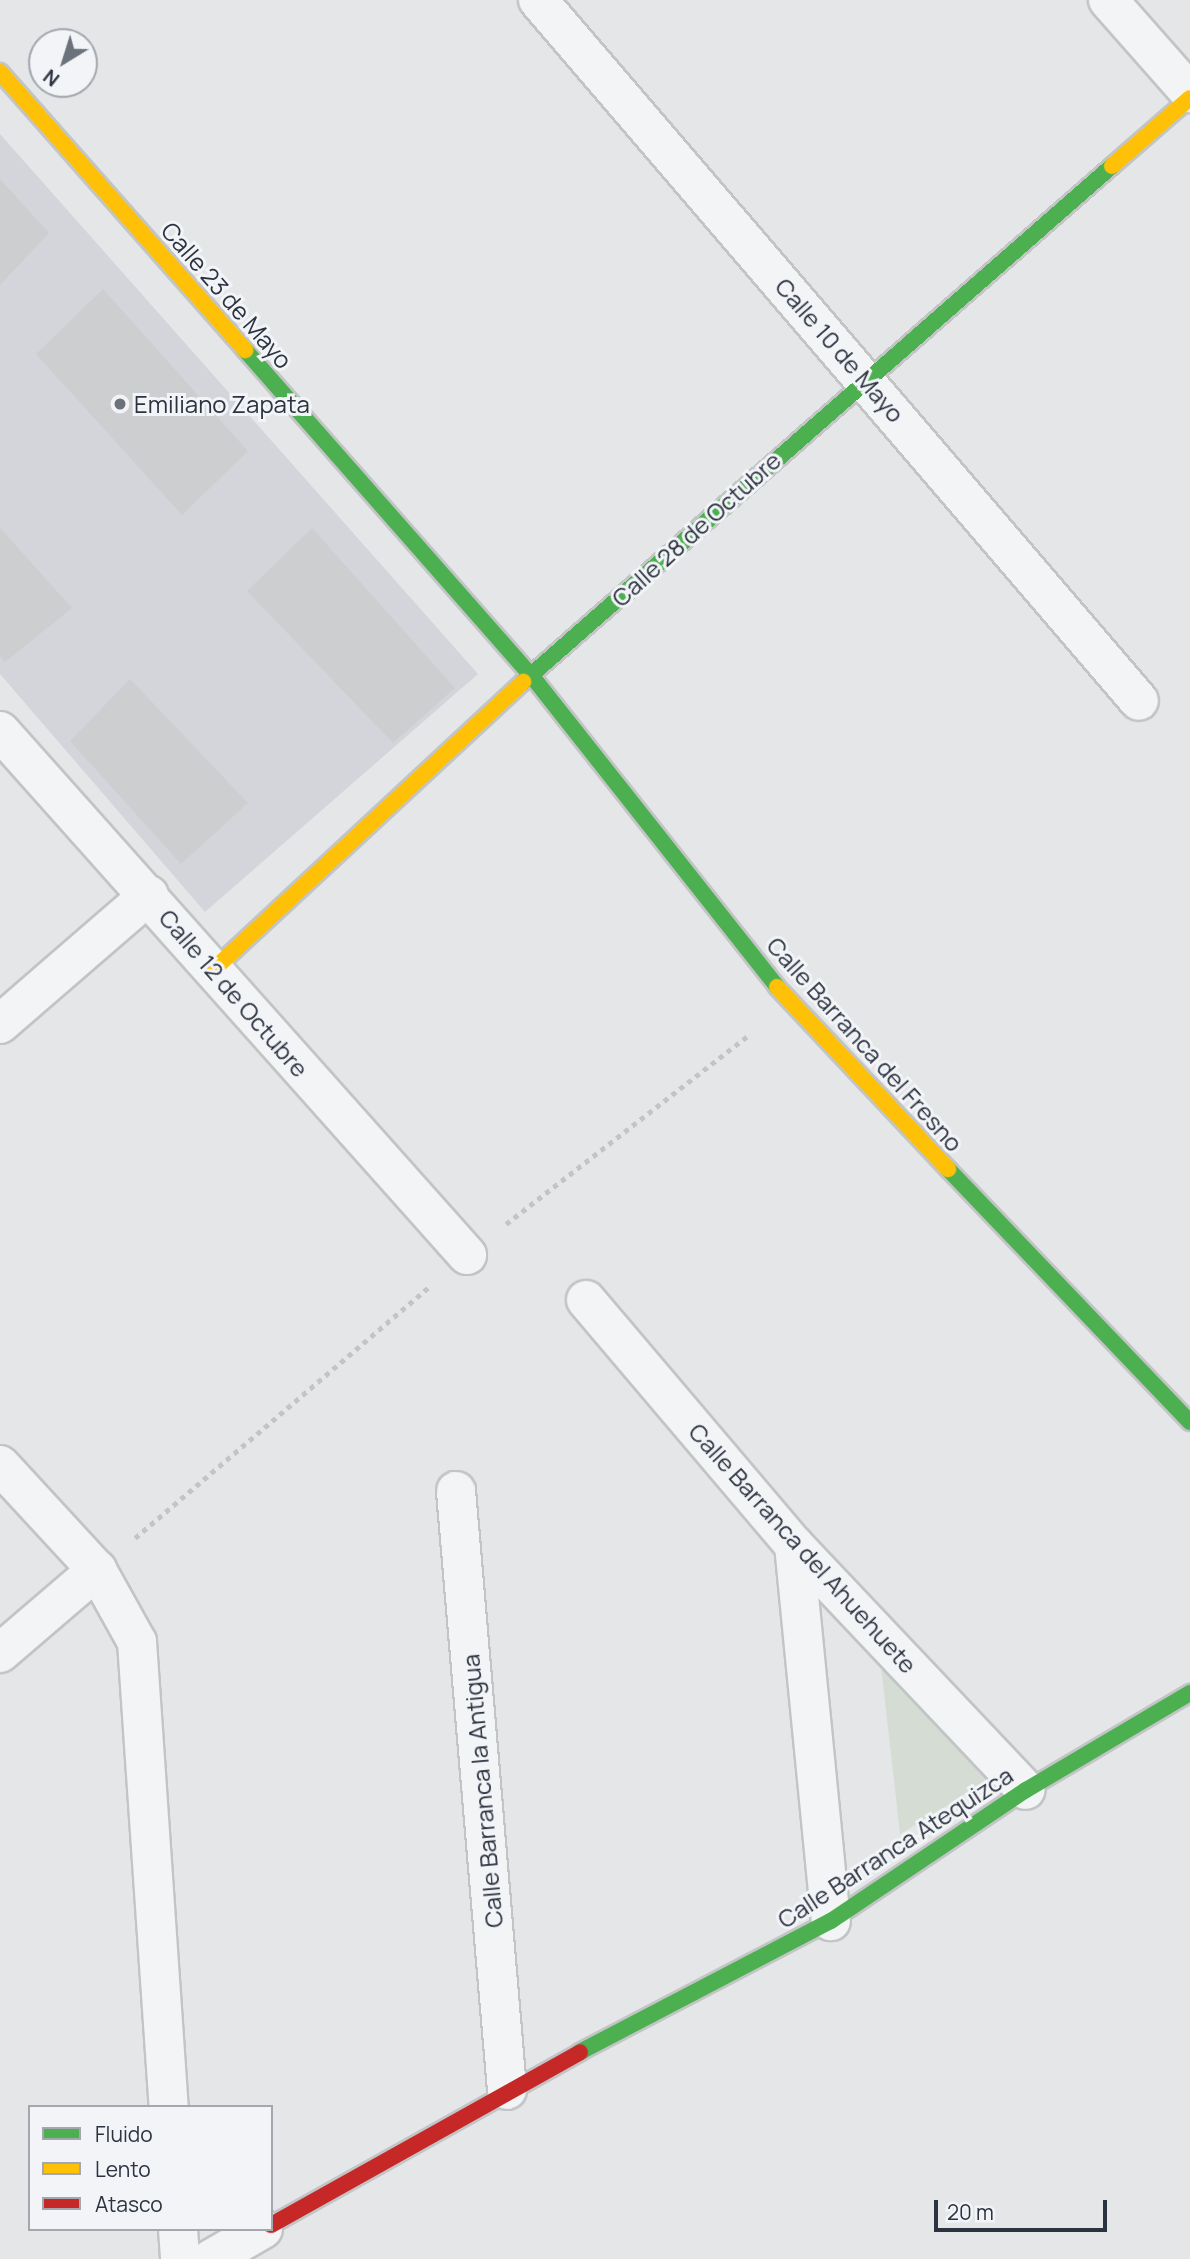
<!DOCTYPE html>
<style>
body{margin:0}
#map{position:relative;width:1190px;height:2259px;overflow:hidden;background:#e4e6e8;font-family:Manrope,sans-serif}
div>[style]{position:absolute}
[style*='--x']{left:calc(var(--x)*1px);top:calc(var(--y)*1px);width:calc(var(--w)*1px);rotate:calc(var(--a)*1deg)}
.built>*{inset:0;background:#d3d5db}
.green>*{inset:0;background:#d5dcd4}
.building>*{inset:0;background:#ccced0}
.path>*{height:4.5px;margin-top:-2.25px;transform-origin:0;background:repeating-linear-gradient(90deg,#c3c4c8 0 5px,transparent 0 10px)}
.roads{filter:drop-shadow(2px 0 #c2c4c6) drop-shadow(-2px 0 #c2c4c6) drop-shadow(0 2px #c2c4c6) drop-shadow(0 -2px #c2c4c6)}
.street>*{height:38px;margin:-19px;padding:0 19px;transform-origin:19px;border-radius:19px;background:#f3f4f5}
.fast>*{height:16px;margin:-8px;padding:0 8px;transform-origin:8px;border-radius:8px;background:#4caf50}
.slow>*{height:16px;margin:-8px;padding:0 8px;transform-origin:8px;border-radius:8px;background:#ffc107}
.jam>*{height:16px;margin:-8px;padding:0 8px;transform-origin:8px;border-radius:8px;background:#c62828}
.dots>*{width:19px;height:19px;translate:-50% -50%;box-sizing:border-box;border:4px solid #f2f4f7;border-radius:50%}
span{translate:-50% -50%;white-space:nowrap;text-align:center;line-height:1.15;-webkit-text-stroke:6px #f2f4f7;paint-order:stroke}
.street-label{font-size:24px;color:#2c3340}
.poi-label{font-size:24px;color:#2c3340}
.left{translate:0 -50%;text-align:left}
.legend{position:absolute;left:28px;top:2105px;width:245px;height:126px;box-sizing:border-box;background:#f2f4f7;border:2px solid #a3a7ae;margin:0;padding:9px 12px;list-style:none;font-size:21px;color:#2c3340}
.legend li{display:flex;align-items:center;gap:14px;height:35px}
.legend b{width:35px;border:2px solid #a3a7ae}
.north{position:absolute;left:28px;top:28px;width:70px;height:70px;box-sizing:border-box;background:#f2f4f7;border:2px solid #a3a7ae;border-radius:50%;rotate:218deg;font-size:19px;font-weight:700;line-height:28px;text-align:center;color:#2c3340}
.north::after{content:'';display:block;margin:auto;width:24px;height:32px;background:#6c727b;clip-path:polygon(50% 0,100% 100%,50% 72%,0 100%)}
.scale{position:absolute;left:934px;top:2200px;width:173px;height:32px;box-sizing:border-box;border:4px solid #2c3340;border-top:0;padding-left:9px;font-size:21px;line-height:24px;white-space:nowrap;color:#2c3340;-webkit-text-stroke:5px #f2f4f7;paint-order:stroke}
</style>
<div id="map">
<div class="built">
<div style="clip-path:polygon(0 134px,478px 674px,205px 912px,0 674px)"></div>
</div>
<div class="green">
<div style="clip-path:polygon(881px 1665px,988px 1781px,900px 1834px)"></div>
</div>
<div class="building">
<div style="clip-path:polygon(0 179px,49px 233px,0 285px)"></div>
<div style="clip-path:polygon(103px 289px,248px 451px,182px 515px,36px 354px)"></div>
<div style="clip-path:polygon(0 528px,72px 608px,5px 662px,0 656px)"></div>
<div style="clip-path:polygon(312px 528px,455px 688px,393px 743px,247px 591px)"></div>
<div style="clip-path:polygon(130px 679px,248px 803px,181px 864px,70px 741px)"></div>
</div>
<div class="path">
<div style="--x:506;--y:1224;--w:309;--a:-37.9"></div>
<div style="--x:135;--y:1538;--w:387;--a:-40.5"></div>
</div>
<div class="roads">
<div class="street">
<div style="--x:538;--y:0;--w:923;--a:49.39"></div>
<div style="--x:1108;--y:0;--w:124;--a:48.6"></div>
<div style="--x:0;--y:731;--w:702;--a:48.29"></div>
<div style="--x:0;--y:1024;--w:197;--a:-40.9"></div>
<div style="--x:586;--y:1300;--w:321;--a:49.7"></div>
<div style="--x:794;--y:1545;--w:337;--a:46.6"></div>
<div style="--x:0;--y:1465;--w:143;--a:47.3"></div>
<div style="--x:97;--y:1570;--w:82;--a:60.9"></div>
<div style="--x:137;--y:1642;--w:466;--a:86.1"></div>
<div style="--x:456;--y:1491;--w:601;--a:85.13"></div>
<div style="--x:794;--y:1545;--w:378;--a:84.4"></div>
<div style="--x:0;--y:1653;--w:128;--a:-40.6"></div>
<div style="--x:178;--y:2229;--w:30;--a:86"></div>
<div style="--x:211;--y:2259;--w:60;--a:-30"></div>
</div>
<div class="fast">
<div style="--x:245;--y:350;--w:433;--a:48.7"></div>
<div style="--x:531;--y:675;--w:397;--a:51.7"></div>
<div style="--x:523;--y:682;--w:783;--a:-41.22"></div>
<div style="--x:948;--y:1169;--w:350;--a:46.3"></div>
<div style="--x:580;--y:2052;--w:283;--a:-27.6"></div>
<div style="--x:831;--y:1921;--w:235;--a:-33.9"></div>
<div style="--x:1026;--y:1790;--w:191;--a:-30.6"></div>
</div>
<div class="slow">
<div style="--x:0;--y:72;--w:371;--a:48.6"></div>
<div style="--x:1112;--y:166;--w:103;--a:-41.1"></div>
<div style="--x:212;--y:971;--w:425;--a:-42.9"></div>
<div style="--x:777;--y:987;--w:250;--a:46.8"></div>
</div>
<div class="jam">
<div style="--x:271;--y:2225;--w:354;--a:-29.2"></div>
</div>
</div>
<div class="dots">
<div style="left:120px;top:404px;background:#6c727b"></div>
</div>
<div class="street-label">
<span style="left:227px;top:295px;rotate:49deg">Calle 23 de Mayo</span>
<span style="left:840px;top:350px;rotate:49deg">Calle 10 de Mayo</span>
<span style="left:696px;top:529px;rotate:-42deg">Calle 28 de Octubre</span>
<span style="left:234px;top:993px;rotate:49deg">Calle 12 de Octubre</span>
<span style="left:865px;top:1044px;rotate:48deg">Calle Barranca del Fresno</span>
<span style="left:803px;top:1548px;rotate:48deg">Calle Barranca del Ahuehuete</span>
<span style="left:482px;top:1791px;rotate:-95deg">Calle Barranca la Antigua</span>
<span style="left:895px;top:1847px;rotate:-33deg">Calle Barranca Atequizca</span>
</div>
<div class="poi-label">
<span class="left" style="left:134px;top:404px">Emiliano Zapata</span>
</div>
<ul class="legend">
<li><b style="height:9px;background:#4caf50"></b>Fluido</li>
<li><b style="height:9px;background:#ffc107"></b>Lento</li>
<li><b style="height:9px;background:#c62828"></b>Atasco</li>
</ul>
<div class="north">N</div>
<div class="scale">20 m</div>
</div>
